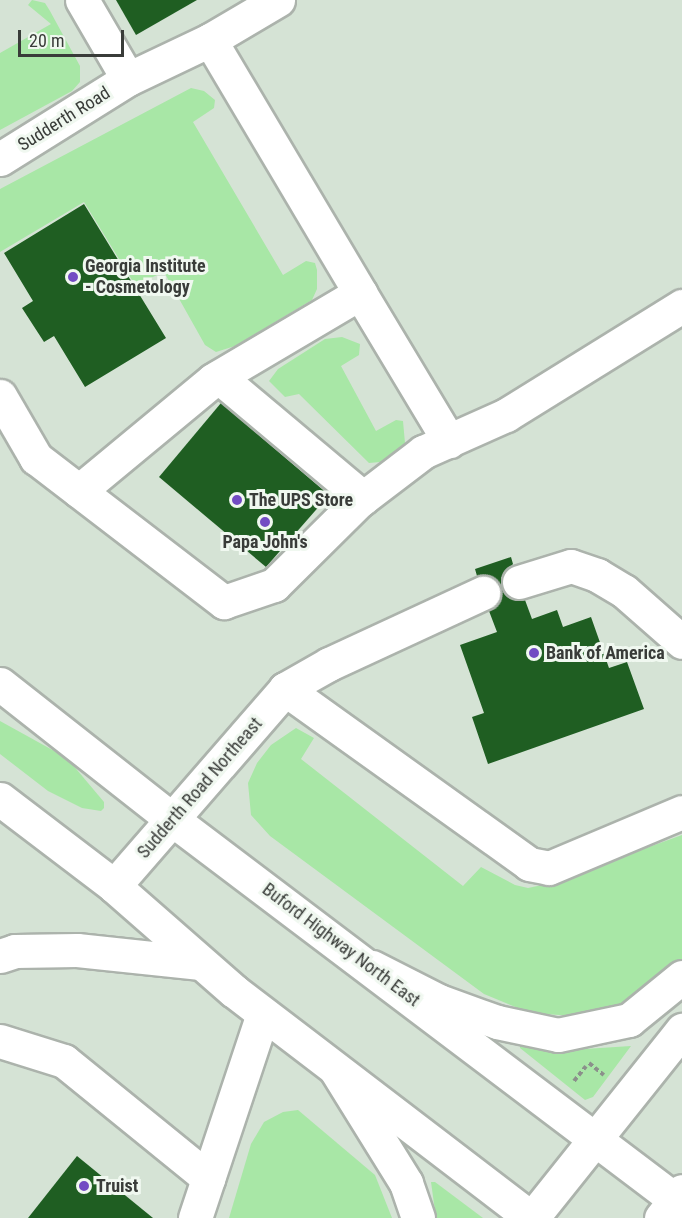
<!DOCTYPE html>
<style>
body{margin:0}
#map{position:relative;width:682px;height:1218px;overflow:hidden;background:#e3ebe3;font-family:"Roboto Condensed",sans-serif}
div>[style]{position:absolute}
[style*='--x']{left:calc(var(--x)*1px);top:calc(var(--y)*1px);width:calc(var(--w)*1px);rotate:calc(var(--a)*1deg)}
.built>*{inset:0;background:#d5e3d5}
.green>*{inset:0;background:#a8e7a6}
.building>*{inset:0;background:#1f5e22}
.path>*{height:4px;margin-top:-2px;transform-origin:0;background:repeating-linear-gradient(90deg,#8b908b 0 4.5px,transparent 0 7.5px)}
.roads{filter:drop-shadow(2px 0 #acb3ac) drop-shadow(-2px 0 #acb3ac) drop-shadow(0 2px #acb3ac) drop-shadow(0 -2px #acb3ac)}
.minor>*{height:33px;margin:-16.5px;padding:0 16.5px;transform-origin:16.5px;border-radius:16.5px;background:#fff}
.major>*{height:33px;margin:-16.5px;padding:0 16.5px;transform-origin:16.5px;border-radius:16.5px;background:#fff}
.highway>*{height:33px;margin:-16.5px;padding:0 16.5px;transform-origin:16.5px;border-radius:16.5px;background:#fff}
.dots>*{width:16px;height:16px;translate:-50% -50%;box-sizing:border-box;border:3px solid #f0f8f0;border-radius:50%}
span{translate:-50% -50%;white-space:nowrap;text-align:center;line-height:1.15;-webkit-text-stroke:6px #f0f8f0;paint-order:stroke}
.street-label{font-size:18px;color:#393c39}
.poi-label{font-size:18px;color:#393c39;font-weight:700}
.left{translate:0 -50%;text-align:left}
.scale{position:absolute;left:18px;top:30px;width:106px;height:27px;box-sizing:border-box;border:3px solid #393c39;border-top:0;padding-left:8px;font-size:18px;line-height:21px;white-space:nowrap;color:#393c39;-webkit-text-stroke:4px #f0f8f0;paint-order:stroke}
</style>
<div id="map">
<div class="built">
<div style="clip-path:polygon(0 0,682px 0,682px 1218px,0 1218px)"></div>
</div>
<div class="green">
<div style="clip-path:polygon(32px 0,45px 3px,50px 11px,80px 66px,80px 82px,72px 91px,0 130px,0 53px,51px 24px,28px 5px)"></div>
<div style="clip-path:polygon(191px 88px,204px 91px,215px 100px,214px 108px,193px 122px,283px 275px,306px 261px,315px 263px,317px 270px,317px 289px,312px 300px,235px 346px,216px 352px,205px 345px,164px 272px,135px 285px,84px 202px,0 252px,0 189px)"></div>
<div style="clip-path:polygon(342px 337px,360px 344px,359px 355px,341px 366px,376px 431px,396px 420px,403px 421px,405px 443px,400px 450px,380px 462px,369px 463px,299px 394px,285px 397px,269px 381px,278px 369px,325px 339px)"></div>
<div style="clip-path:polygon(0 721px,67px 758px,104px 802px,104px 808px,101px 811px,82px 808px,48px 791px,0 754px)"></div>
<div style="clip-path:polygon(296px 728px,314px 738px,301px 759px,463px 886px,481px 867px,515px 885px,528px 888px,547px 884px,682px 835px,682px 960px,625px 1005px,574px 1016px,530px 1013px,484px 994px,270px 836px,251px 815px,248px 783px,257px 763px,271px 745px)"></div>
<div style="clip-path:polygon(520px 1043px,569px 1050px,631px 1046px,593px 1097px,585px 1100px,520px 1048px)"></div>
<div style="clip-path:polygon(298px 1110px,375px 1175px,392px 1218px,229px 1218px,251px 1144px,264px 1122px,283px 1112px)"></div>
<div style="clip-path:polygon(431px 1182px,435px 1182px,483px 1218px,436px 1218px)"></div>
</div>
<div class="building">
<div style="clip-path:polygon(116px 0,197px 0,136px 35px)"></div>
<div style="clip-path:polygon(84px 204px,166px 338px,85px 387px,54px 336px,44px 342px,22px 308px,33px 301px,4px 253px)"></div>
<div style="clip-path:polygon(221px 403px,329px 495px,266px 567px,159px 477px)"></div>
<div style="clip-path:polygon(511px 557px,513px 564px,501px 578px,506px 595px,525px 600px,532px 619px,557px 610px,563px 627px,591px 617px,609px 668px,627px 662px,644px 709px,488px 764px,472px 717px,484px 713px,460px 645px,497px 632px,489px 611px,499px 603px,500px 586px,493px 577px,477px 576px,475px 569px)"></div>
<div style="clip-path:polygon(77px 1156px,153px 1218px,28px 1218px)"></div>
</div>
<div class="path">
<div style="--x:589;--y:1063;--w:19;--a:39"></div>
<div style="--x:574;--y:1081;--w:19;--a:-51"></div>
</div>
<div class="roads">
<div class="minor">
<div style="--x:82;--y:0;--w:91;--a:59.8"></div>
<div style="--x:210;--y:40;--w:79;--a:-30.5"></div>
<div style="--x:0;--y:159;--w:151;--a:-32"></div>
<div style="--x:128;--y:79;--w:91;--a:-25.4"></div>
<div style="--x:210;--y:40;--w:294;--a:59.3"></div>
<div style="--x:219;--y:377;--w:188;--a:40"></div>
<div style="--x:0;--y:396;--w:72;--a:59.9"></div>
<div style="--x:36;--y:458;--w:237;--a:37.5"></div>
<div style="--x:224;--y:602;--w:53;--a:-18.8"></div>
<div style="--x:274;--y:585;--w:120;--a:-44.7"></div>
<div style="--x:359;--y:501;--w:81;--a:-37.4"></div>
<div style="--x:423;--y:452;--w:91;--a:-24"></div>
<div style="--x:506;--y:415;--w:207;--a:-31.8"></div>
<div style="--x:79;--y:491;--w:174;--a:-39.6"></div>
<div style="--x:213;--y:380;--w:171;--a:-30.6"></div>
<div style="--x:360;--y:293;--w:173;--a:59"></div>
<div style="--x:519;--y:582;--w:54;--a:-17.1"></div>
<div style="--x:571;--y:566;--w:28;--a:19"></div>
<div style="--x:597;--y:575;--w:31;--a:31"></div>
<div style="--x:624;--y:591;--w:77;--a:41.3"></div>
<div style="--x:285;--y:689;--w:300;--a:35.6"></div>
<div style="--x:529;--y:864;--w:20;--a:11"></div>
<div style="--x:549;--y:868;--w:144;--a:-22.8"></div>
<div style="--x:114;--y:886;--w:261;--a:-49"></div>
<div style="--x:285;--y:689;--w:51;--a:-29.6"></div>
<div style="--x:329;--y:664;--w:170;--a:-24.8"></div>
<div style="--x:0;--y:1041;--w:67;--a:17.4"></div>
<div style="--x:64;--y:1061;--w:186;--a:39.1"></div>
<div style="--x:195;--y:1218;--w:215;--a:-71.6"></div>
</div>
<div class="major">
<div style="--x:0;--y:684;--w:220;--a:38.2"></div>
<div style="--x:173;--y:820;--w:638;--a:37.1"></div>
<div style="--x:0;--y:799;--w:143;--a:37.3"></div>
<div style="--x:114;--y:886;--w:159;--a:41.2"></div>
<div style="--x:234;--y:991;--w:374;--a:37.4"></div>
<div style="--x:0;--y:956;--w:16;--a:-18"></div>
<div style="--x:15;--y:951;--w:62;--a:-0.9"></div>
<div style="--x:77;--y:950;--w:122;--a:6.1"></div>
</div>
<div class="highway">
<div style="--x:372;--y:967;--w:75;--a:26.9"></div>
<div style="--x:439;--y:1001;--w:62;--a:19.9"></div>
<div style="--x:497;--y:1022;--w:62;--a:12"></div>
<div style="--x:558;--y:1035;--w:73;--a:-11.9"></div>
<div style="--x:629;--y:1020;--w:68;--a:-39.1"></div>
<div style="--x:336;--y:1070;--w:133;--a:58.2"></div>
<div style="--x:406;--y:1183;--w:37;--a:71"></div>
<div style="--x:532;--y:1218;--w:241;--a:-51.4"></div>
<div style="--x:661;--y:1218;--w:34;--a:-52"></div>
</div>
</div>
<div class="dots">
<div style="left:73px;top:277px;background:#724bc3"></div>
<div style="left:237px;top:500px;background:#724bc3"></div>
<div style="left:265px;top:522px;background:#724bc3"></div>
<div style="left:534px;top:653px;background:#724bc3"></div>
<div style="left:84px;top:1186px;background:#724bc3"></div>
</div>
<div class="street-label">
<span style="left:64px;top:119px;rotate:-32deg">Sudderth Road</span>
<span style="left:200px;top:788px;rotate:-49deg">Sudderth Road Northeast</span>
<span style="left:341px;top:945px;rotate:37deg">Buford Highway North East</span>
</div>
<div class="poi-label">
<span class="left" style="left:85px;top:277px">Georgia Institute<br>- Cosmetology</span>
<span class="left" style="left:249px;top:500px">The UPS Store</span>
<span style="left:265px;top:542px">Papa John's</span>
<span class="left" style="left:546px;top:653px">Bank of America</span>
<span class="left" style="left:96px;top:1186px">Truist</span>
</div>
<div class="scale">20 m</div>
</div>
